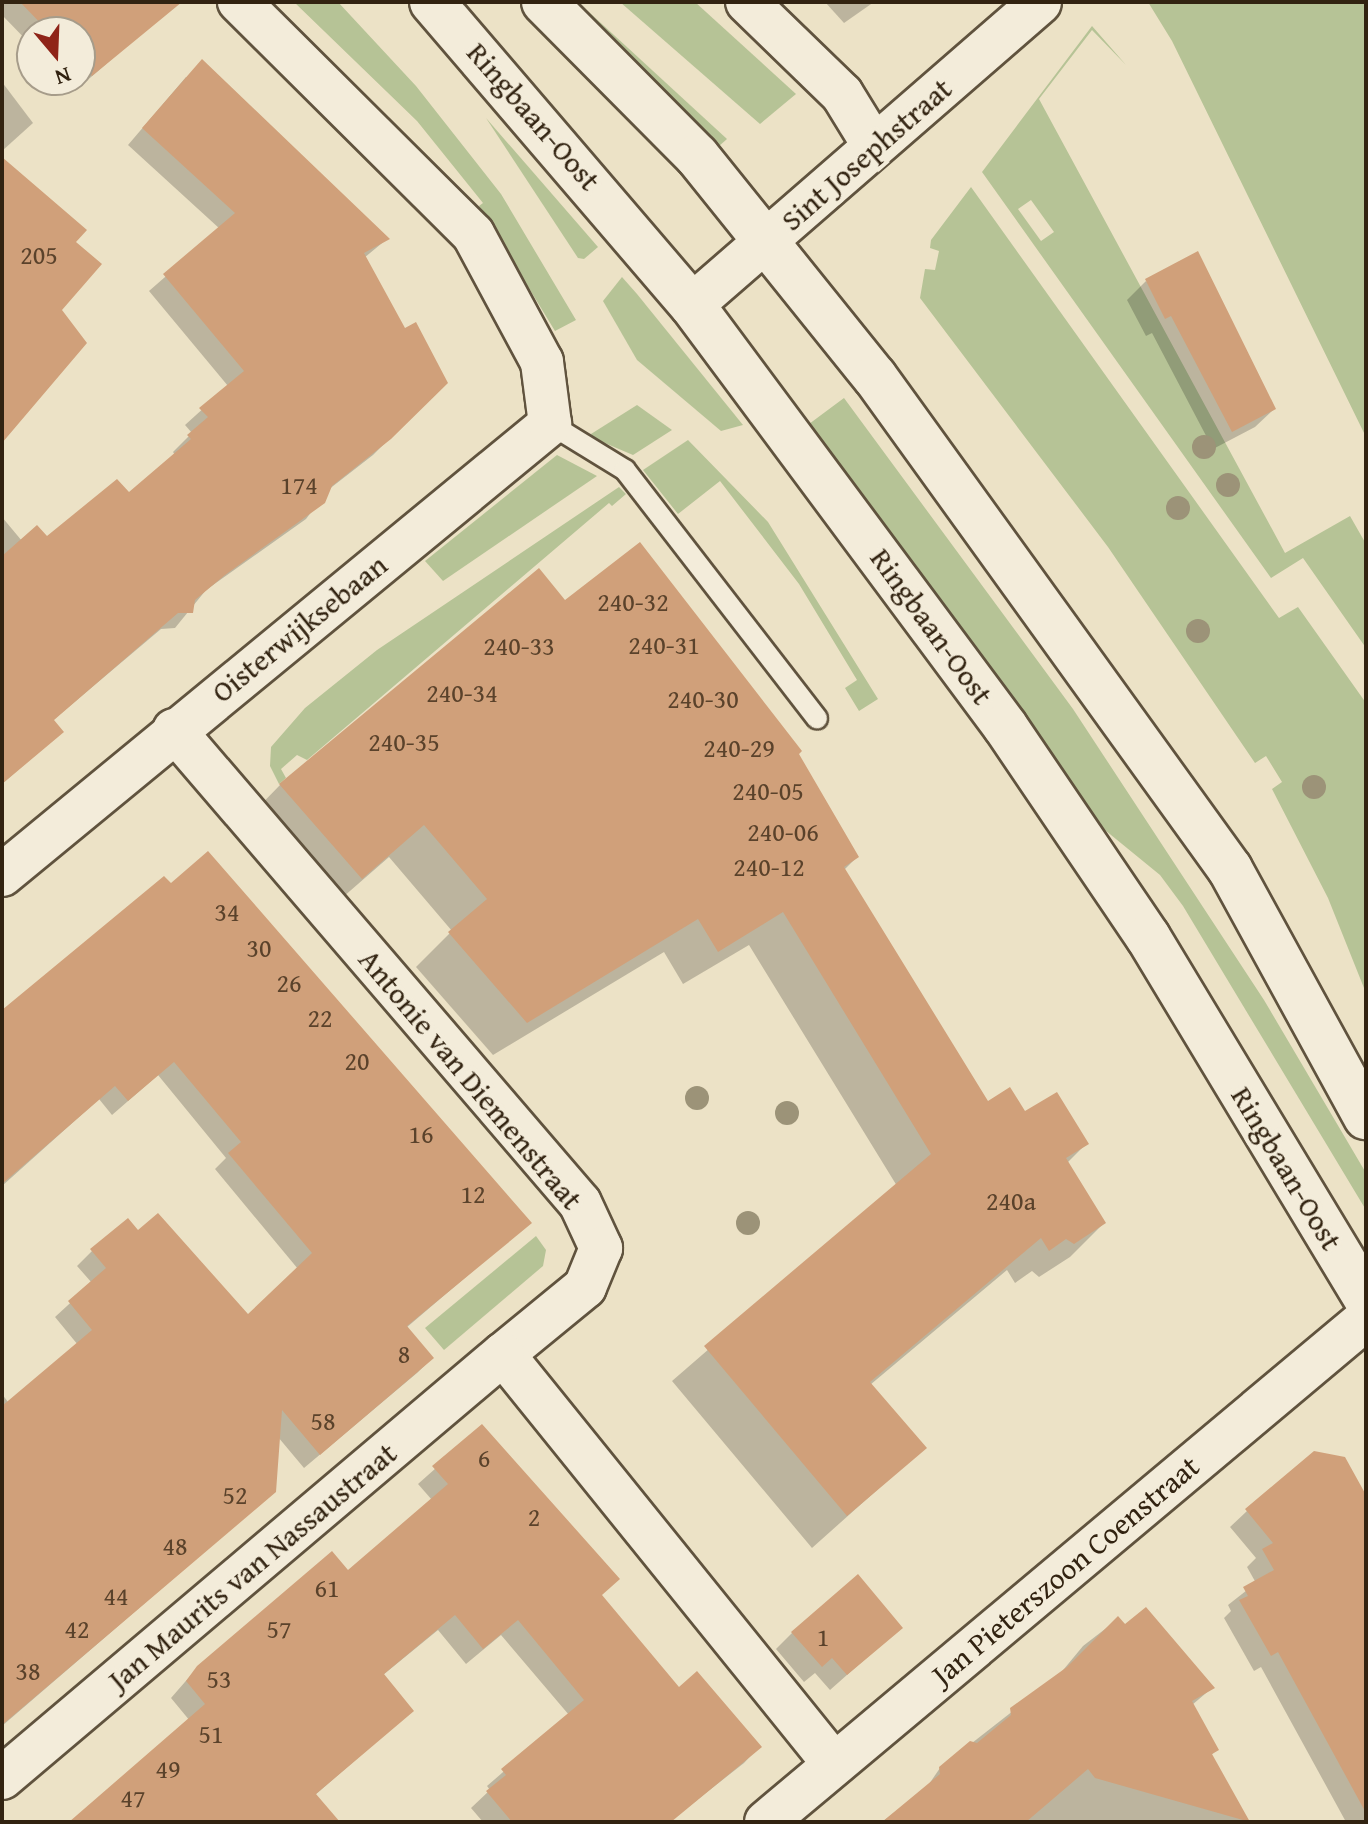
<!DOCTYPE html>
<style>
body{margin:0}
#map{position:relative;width:1368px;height:1824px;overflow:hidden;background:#ece2c6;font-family:"Gentium Book Plus",serif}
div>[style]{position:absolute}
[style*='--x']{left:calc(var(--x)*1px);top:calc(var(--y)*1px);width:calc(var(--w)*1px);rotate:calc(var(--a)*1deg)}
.green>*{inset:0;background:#b6c396}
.shadow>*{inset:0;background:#0003}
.building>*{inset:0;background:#d0a07a}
.roads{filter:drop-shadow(2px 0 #60533e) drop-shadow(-2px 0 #60533e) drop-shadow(0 2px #60533e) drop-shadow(0 -2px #60533e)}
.service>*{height:20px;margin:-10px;padding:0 10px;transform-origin:10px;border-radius:10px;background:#f3ecda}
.minor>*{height:42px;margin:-21px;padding:0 21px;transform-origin:21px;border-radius:21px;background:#f3ecda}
.secondary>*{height:44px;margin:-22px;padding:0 22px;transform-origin:22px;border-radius:22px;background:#f3ecda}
.trees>*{width:24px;height:24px;margin:-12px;border-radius:50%;background:#9c9378}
span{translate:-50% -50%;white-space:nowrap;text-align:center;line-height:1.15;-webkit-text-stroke:8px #f3ecda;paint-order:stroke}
.number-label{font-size:26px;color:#5a422b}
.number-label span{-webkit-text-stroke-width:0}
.street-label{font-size:30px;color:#322311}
.frame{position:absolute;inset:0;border:4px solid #322311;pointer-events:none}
.north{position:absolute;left:16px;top:16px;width:80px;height:80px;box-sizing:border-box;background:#f3ecda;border:2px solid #a69c8a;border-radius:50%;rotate:161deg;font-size:22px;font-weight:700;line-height:32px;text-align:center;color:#322311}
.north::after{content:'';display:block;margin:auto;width:28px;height:36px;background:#8f2418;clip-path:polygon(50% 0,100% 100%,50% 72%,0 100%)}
</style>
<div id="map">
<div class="green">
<div style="clip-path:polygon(294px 2px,338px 2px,416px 86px,501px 194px,576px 320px,555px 331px,479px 206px,483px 203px,417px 121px)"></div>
<div style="clip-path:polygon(569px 2px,578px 2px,727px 139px,710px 154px)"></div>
<div style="clip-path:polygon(620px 2px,695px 2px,796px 94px,760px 124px)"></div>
<div style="clip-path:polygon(1148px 2px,1366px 2px,1366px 437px,1172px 41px)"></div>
<div style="clip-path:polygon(evenodd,1092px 26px,1126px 65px,1092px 30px,1039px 99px,1285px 553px,1350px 516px,1366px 544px,1366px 648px,1303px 558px,1271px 578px,982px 172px,1092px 26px,1031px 200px,1054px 232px,1041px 241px,1018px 209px,1031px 200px)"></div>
<div style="clip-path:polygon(486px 118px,598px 247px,584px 259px,578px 258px)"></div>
<div style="clip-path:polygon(971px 187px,1279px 618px,1298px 607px,1366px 703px,1366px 993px,1328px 898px,1272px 789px,1282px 782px,1266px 756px,1255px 763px,1108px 547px,920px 298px,925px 269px,935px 270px,939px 251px,930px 248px,931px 240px)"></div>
<div style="clip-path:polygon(622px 277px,637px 294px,743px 425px,721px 431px,637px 360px,603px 301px)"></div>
<div style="clip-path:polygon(844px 398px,1073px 709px,1264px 1000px,1366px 1173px,1366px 1210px,1183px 906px,1160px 875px,1100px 826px,990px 667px,809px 424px)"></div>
<div style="clip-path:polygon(637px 405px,672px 430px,633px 455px,593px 438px,591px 434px)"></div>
<div style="clip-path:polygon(688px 440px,768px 522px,878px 699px,859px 711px,845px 688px,857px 680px,799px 584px,720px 481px,678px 514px,643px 470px)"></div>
<div style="clip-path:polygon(557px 455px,597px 476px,443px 581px,425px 561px)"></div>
<div style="clip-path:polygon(619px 487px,626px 494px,612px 506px,609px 503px,307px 760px,297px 755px,281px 769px,286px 778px,279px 784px,270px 766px,271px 747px,305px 708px,377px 650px)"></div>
<div style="clip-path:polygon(536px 1236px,546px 1250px,543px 1266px,444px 1350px,425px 1328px)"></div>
</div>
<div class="shadow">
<div style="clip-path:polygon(2px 2px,111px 2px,144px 31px,75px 91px,65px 80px,80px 80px,80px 32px,32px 32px,32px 46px,2px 15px)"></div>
<div style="clip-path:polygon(825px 2px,874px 2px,844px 23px)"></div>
<div style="clip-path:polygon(186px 77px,387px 239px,364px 258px,404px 331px,446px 382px,373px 455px,328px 490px,306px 519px,206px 590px,175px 628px,161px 629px,52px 721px,61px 732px,2px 784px,2px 517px,22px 541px,47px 539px,128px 495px,175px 455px,173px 452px,192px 433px,185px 425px,228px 386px,149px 291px,220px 229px,128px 145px)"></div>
<div style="clip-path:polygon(2px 82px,33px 123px,2px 151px)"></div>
<div style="clip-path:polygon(1146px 281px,1274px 409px,1255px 427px,1213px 449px,1152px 333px,1146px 336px,1127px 300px)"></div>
<div style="clip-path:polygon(564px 602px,796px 754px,857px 857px,844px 870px,987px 1104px,1025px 1114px,1087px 1143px,1067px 1163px,1104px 1223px,1070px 1257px,1039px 1277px,1032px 1271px,1015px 1283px,1007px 1270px,870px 1385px,924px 1448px,812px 1548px,672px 1381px,897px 1186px,749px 945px,683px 984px,664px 952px,493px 1055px,416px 967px,452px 931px,389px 857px,327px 911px,247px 819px,280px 785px)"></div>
<div style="clip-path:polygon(30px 988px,529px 1223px,406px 1328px,432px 1358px,417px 1373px,304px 1468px,278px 1437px,275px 1491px,2px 1726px,2px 1394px,8px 1402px,78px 1345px,55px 1317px,92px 1283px,77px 1266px,92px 1251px,138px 1233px,248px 1317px,298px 1269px,215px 1169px,226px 1158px,158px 1075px,112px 1115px,99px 1099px,2px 1186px,2px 1013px)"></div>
<div style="clip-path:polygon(482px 1427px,600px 1596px,679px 1689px,759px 1747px,744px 1763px,669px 1822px,483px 1822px,471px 1808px,490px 1790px,487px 1786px,569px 1715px,501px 1635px,466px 1664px,438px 1630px,383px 1675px,412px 1711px,315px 1795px,337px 1822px,76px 1822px,190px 1721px,171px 1698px,198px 1667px,348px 1573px,432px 1500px,418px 1484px)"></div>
<div style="clip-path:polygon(1366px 1499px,1366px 1822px,1346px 1822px,1261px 1667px,1254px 1671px,1224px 1618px,1231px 1611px,1228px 1605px,1256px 1583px,1247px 1567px,1256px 1558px,1230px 1527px,1247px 1511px)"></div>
<div style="clip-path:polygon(1118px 1619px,1212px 1688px,1192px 1705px,1217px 1750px,1210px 1756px,1246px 1822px,882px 1822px,927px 1787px,940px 1768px,1059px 1675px,1083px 1646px)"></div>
<div style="clip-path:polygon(900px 1628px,830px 1690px,815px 1673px,804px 1682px,776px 1649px,792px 1633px)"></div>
</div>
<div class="building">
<div style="clip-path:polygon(20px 2px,182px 2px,92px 76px,80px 64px,80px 32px,49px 32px)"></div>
<div style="clip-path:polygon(202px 59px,390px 239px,364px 253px,405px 328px,416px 322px,448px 383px,391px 439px,332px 486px,325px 503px,225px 575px,195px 600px,193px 613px,178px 613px,54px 720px,64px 732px,2px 784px,2px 556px,37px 525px,47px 536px,117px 479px,129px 492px,191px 439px,187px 435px,208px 417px,199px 408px,244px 371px,163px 274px,235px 213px,142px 128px)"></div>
<div style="clip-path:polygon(2px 157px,87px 230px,76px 242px,102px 264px,62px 310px,87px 343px,2px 443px)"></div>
<div style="clip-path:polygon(1198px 251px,1276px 409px,1232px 432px,1171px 316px,1165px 319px,1145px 279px)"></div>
<div style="clip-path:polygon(640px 542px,802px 751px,799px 754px,859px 857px,844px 867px,988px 1101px,1010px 1087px,1025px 1111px,1057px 1092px,1089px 1144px,1066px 1158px,1106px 1223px,1074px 1244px,1066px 1239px,1049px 1251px,1041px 1238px,870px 1382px,927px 1448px,847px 1516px,704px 1346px,931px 1154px,783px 912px,718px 952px,698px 919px,527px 1023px,448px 932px,487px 899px,424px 825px,362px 879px,279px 784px,539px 568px,565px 600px)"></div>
<div style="clip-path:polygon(208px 851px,532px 1223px,407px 1326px,434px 1358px,320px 1455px,282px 1410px,276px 1492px,2px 1725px,2px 1406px,92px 1330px,68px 1301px,106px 1268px,90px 1249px,128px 1218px,138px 1230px,158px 1213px,248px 1314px,312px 1253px,228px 1153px,241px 1142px,174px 1062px,128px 1101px,115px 1086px,2px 1184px,2px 1010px,164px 876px,171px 883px)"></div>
<div style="clip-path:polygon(482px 1424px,620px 1579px,602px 1595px,679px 1687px,697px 1671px,762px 1747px,671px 1822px,512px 1822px,486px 1791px,506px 1775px,501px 1769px,584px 1700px,518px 1620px,483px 1649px,455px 1615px,384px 1674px,414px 1711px,316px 1794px,340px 1822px,69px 1822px,205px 1704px,186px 1681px,197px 1666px,332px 1551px,348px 1570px,448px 1484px,432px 1466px)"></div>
<div style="clip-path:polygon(1314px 1451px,1345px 1457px,1366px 1495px,1366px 1813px,1278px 1652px,1271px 1656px,1239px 1600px,1248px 1596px,1243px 1587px,1274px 1570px,1262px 1549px,1273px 1543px,1245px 1509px)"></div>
<div style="clip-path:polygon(858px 1574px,903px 1628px,847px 1675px,832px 1658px,822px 1667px,791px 1632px)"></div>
<div style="clip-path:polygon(1146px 1607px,1215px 1688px,1192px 1701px,1219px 1750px,1212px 1754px,1250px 1822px,1095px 1778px,1088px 1769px,1026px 1822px,882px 1822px,940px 1774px,939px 1767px,970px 1741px,977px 1743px,1011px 1715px,1010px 1708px,1067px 1667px,1118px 1616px,1125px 1624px)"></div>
</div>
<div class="roads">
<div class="service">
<div style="--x:550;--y:424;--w:88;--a:31.5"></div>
<div style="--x:625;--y:470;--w:314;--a:52.3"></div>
</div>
<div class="minor">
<div style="--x:747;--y:2;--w:132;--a:44.1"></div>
<div style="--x:842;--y:94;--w:61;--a:58.4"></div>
<div style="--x:692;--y:305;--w:461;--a:-41"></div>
<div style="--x:174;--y:730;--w:623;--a:49.36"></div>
<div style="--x:580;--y:1203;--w:50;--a:65"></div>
<div style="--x:601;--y:1248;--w:42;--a:112.3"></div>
<div style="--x:585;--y:1287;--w:106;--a:140.7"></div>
<div style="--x:503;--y:1354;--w:527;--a:51.09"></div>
<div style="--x:2;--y:875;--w:710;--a:-39.45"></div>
<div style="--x:550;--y:424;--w:63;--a:-97.4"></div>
<div style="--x:542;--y:362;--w:145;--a:-118.3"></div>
<div style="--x:473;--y:234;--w:330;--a:-135.2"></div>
<div style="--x:2;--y:1778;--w:656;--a:-40.24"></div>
<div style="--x:766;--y:1822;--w:783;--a:-39.97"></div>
</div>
<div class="secondary">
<div style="--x:432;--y:2;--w:399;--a:49.4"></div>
<div style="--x:692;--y:305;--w:525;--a:53.37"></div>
<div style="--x:1005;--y:726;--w:255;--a:55.9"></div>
<div style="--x:1148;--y:937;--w:423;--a:58.9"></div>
<div style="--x:544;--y:2;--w:217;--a:45.2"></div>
<div style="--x:697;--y:156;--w:284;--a:51.2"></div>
<div style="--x:875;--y:377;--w:607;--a:54.19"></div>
<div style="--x:1230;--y:869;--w:283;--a:61.3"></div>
</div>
</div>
<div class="trees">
<div style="left:1204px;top:447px"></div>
<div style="left:1228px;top:485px"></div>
<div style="left:1178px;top:508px"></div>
<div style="left:1198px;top:631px"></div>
<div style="left:1314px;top:787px"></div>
<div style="left:697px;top:1098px"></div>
<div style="left:787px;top:1113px"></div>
<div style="left:748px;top:1223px"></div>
</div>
<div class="number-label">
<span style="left:39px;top:255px">205</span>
<span style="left:299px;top:485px">174</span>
<span style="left:633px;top:602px">240-32</span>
<span style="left:664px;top:645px">240-31</span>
<span style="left:519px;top:646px">240-33</span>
<span style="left:462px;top:693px">240-34</span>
<span style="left:703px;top:699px">240-30</span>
<span style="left:404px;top:742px">240-35</span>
<span style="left:739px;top:748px">240-29</span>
<span style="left:768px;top:791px">240-05</span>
<span style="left:783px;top:832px">240-06</span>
<span style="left:769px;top:867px">240-12</span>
<span style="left:227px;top:912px">34</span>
<span style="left:259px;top:948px">30</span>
<span style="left:289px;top:983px">26</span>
<span style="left:320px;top:1018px">22</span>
<span style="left:357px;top:1061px">20</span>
<span style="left:421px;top:1134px">16</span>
<span style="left:473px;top:1194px">12</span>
<span style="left:1011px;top:1201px">240a</span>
<span style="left:404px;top:1354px">8</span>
<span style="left:323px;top:1421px">58</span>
<span style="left:484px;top:1458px">6</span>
<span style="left:235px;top:1495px">52</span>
<span style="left:534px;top:1517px">2</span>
<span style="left:175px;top:1546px">48</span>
<span style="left:327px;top:1588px">61</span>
<span style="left:116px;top:1596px">44</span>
<span style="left:77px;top:1629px">42</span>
<span style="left:279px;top:1629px">57</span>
<span style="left:823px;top:1637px">1</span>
<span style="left:28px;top:1671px">38</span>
<span style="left:219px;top:1679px">53</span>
<span style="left:211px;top:1734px">51</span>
<span style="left:168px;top:1769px">49</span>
<span style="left:133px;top:1798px">47</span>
</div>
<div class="street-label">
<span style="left:534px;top:116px;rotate:49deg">Ringbaan-Oost</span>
<span style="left:866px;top:154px;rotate:-41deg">Sint Josephstraat</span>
<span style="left:932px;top:626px;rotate:54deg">Ringbaan-Oost</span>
<span style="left:299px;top:628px;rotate:-39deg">Oisterwijksebaan</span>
<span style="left:471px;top:1079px;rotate:50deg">Antonie van Diemenstraat</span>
<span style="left:1287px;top:1168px;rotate:59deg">Ringbaan-Oost</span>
<span style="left:252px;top:1566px;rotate:-40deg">Jan Maurits van Nassaustraat</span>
<span style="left:1065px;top:1570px;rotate:-40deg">Jan Pieterszoon Coenstraat</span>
</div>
<div class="frame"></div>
<div class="north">N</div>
</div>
